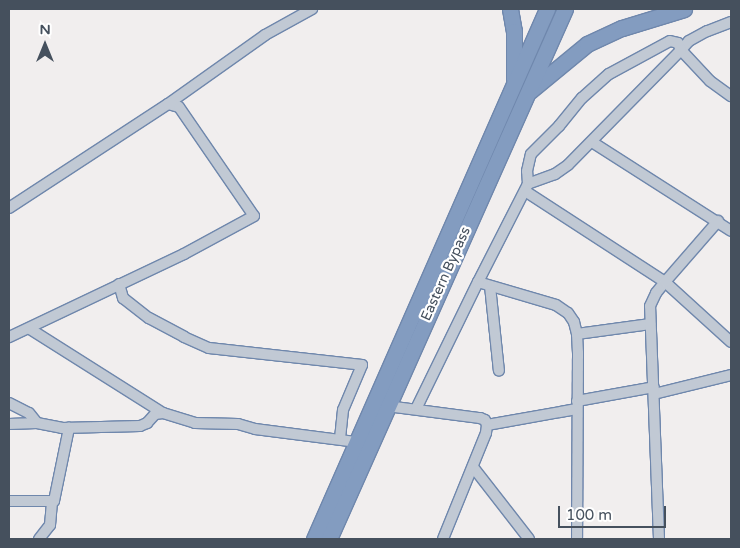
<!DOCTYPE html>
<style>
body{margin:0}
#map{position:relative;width:740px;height:548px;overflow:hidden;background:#f1eeee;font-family:"Varela Round",sans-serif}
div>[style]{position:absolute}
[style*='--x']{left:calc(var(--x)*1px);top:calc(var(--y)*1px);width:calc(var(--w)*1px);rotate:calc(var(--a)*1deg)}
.roads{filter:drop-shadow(1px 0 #6f87ac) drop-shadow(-1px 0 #6f87ac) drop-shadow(0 1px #6f87ac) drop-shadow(0 -1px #6f87ac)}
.minor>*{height:10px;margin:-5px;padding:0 5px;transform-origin:5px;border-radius:5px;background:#c1c9d4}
.highway>*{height:15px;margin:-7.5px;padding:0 7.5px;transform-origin:7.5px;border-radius:7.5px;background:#839cc0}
span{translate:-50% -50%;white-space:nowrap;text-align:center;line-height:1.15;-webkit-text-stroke:4.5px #fff;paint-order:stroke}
.street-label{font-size:14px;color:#45505d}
.frame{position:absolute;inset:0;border:10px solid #45505d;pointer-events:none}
.north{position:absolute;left:20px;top:20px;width:50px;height:50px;-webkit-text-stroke:4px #fff;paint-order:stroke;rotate:0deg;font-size:14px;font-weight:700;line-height:20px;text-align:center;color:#45505d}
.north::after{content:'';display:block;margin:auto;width:18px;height:22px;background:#45505d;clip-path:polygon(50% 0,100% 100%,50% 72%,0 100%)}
.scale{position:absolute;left:558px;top:506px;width:108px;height:22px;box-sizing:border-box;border:2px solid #45505d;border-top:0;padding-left:6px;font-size:15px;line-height:18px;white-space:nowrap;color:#45505d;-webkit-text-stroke:4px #fff;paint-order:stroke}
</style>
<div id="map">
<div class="roads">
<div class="minor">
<div style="--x:731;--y:22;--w:26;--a:159"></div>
<div style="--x:707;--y:31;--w:21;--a:151"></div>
<div style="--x:689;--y:41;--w:12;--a:132"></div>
<div style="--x:681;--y:50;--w:42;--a:46.9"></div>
<div style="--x:710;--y:81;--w:26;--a:36"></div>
<div style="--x:168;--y:104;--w:119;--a:-35.4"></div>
<div style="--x:265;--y:35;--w:54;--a:-29"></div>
<div style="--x:592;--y:142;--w:165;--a:32.6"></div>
<div style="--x:525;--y:191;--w:167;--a:33"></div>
<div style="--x:665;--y:282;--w:89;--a:42.3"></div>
<div style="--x:9;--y:208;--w:190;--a:-33.2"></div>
<div style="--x:168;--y:104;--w:11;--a:15"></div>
<div style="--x:179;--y:107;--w:132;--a:55.5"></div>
<div style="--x:254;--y:216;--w:80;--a:151.5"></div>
<div style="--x:184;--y:254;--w:194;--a:154.6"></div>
<div style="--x:478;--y:282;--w:81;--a:16.4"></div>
<div style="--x:556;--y:305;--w:14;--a:34"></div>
<div style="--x:568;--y:313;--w:11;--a:56"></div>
<div style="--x:574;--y:322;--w:12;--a:76"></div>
<div style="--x:577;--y:334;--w:19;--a:87"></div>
<div style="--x:578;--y:353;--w:186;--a:90.3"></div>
<div style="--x:119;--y:284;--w:15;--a:74"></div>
<div style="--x:123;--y:298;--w:33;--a:38"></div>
<div style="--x:149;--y:318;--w:40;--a:28"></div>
<div style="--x:184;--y:337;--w:27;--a:24"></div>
<div style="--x:209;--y:348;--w:154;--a:6.3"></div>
<div style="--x:362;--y:365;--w:49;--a:112.9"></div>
<div style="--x:343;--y:410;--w:29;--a:96"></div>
<div style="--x:490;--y:286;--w:85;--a:84"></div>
<div style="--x:30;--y:329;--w:157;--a:32.3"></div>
<div style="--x:577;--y:334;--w:74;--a:-7.8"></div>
<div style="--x:654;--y:394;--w:79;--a:-13.9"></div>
<div style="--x:577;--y:401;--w:78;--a:-10.3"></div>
<div style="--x:9;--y:403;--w:22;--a:27"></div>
<div style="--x:29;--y:413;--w:13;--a:51"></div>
<div style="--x:37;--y:423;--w:25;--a:11"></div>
<div style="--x:62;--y:428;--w:78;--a:-1.5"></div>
<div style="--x:140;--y:426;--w:8;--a:-23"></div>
<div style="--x:147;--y:423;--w:12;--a:-48"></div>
<div style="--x:155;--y:414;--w:8;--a:-7"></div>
<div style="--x:163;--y:413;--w:34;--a:17"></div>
<div style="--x:195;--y:423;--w:43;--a:1.3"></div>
<div style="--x:238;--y:424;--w:18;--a:16"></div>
<div style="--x:255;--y:429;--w:103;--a:7.3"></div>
<div style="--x:387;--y:406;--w:94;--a:7.4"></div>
<div style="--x:480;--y:418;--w:5;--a:22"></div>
<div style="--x:485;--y:420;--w:5;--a:68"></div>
<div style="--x:487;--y:425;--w:8;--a:97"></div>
<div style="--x:486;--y:433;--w:114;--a:112.1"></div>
<div style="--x:416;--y:409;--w:141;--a:-64"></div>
<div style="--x:478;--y:282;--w:110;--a:-63"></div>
<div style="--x:528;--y:184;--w:13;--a:-94"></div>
<div style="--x:527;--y:171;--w:17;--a:-77"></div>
<div style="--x:531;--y:154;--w:40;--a:-45"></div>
<div style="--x:559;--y:126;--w:36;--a:-51"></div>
<div style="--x:582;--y:98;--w:36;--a:-42"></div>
<div style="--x:609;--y:74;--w:69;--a:-28.4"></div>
<div style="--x:670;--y:41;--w:8;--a:14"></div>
<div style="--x:678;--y:43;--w:8;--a:67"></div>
<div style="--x:681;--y:50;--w:161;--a:134.5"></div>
<div style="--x:568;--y:165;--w:16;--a:145"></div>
<div style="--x:555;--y:174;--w:29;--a:160"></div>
<div style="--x:9;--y:424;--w:28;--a:-2"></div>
<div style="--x:487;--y:425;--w:91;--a:-10.1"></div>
<div style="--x:473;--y:467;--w:91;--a:52.1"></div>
<div style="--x:9;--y:501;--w:45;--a:0"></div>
<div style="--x:54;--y:501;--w:75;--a:-78.4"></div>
<div style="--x:39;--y:539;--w:18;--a:-52"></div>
<div style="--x:50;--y:525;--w:24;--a:-85"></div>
<div style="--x:659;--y:539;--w:233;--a:-92.2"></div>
<div style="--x:650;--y:306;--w:14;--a:-65"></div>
<div style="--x:656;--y:293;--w:14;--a:-51"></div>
<div style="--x:665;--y:282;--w:81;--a:-49"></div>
</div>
<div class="highway">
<div style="--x:510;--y:9;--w:22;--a:80"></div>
<div style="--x:514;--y:31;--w:48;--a:90"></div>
<div style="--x:530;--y:91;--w:74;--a:-39.5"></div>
<div style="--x:587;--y:44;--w:38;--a:-25"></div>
<div style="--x:622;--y:28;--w:65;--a:-17"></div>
<div style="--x:314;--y:539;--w:579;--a:-66.27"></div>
<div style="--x:329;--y:539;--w:580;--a:-66"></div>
</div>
</div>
<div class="street-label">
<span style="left:446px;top:274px;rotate:-66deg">Eastern Bypass</span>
</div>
<div class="frame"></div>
<div class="north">N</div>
<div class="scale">100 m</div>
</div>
